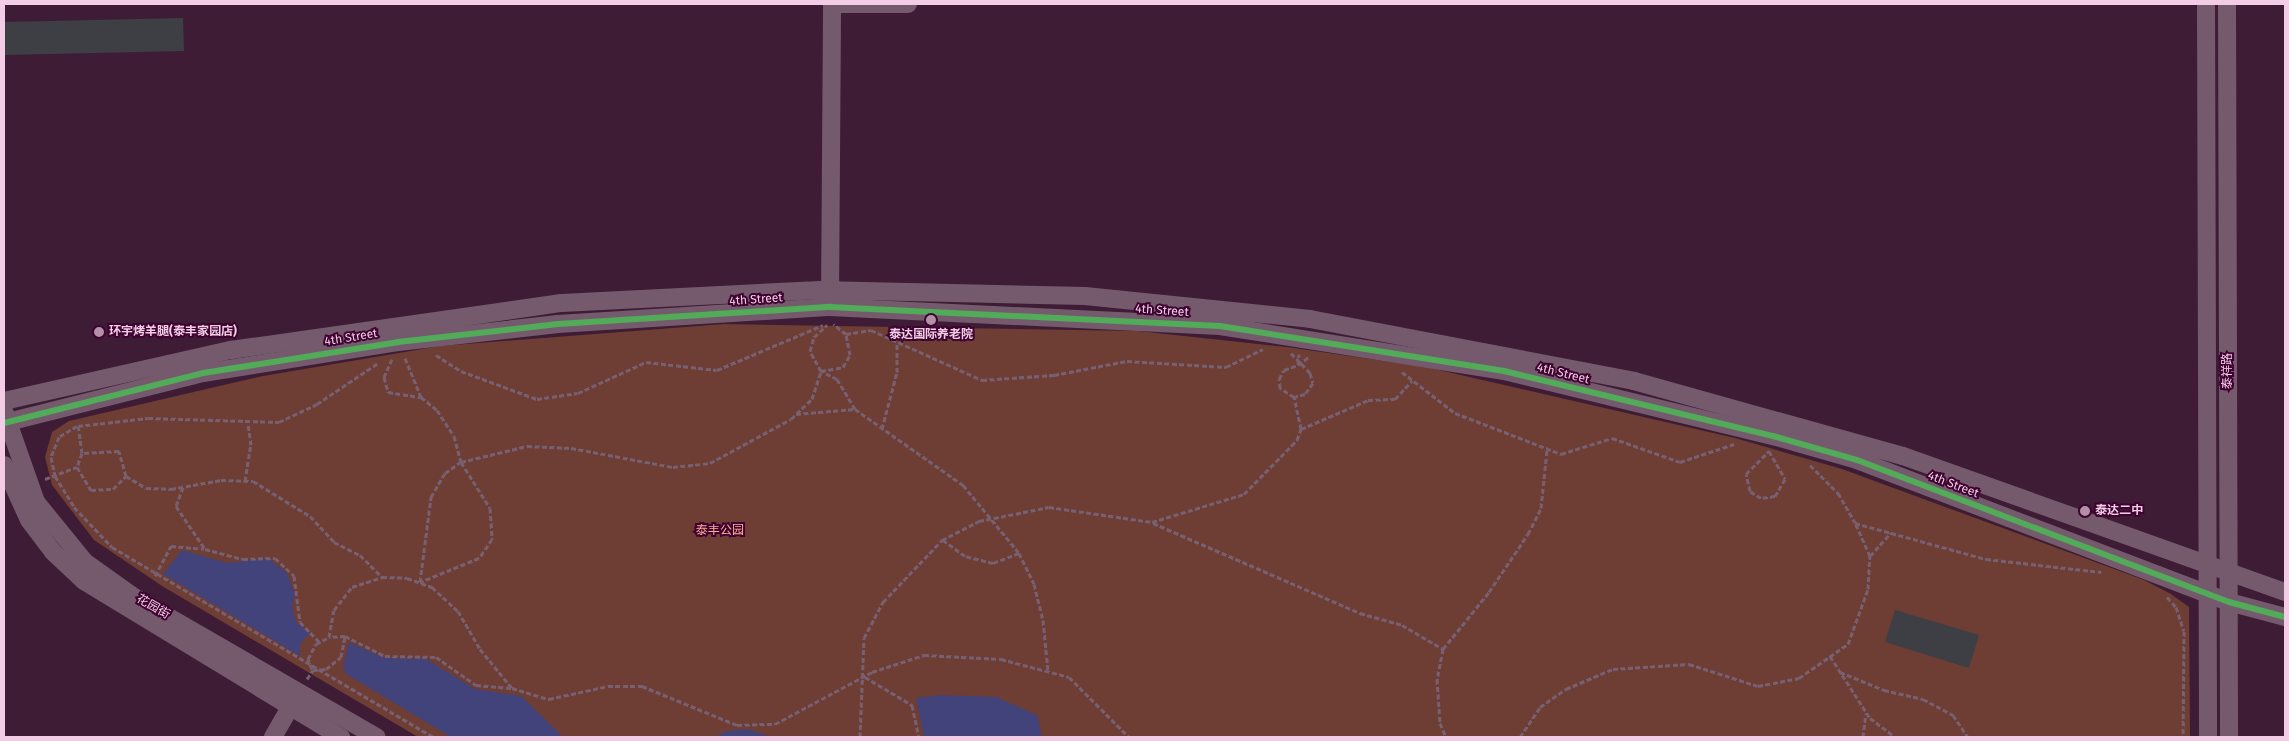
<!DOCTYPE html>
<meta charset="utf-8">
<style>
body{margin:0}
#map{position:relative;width:2289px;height:741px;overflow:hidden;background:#3e1c36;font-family:"Fira Sans","Noto Sans SC",sans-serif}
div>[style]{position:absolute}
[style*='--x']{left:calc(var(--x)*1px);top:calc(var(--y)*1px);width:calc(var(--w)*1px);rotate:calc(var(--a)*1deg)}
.green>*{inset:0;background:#6e3d33}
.water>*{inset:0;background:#43437b}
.building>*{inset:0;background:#3e3f44}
.path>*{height:3px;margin-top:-1.5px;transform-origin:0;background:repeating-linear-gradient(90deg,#776071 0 5px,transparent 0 7.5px)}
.minor>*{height:18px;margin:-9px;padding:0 9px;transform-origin:9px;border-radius:9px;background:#755a6d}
.cycleway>*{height:6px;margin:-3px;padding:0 3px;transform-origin:3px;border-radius:3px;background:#51ab58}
.dots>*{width:14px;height:14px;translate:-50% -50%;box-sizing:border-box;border:2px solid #3f0332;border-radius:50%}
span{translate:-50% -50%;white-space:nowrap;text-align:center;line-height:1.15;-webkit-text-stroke:4px #3f0332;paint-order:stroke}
.street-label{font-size:12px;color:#f2cde5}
.poi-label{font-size:12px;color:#f2cde5;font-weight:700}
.left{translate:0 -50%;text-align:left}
.park-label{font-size:12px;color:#fdac91}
.frame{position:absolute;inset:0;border:5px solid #f2cde5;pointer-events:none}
</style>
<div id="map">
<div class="green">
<div style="clip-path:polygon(724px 324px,1138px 331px,1287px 347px,1426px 367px,1735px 438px,1842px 469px,2144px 580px,2171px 594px,2189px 607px,2190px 737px,418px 737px,162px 586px,94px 540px,52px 485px,45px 457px,52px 432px,69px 421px,263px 376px,440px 346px)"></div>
</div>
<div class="water">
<div style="clip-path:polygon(182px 550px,227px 563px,268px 558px,287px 573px,295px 595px,292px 608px,296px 622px,310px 633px,300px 644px,300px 656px,163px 574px)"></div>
<div style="clip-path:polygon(349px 642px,384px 658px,426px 659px,475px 689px,521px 696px,563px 737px,451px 737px,346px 674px,343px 667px)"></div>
<div style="clip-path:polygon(942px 695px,996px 697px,1037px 715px,1042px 737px,924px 737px,916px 698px)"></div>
<div style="clip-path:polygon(748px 729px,770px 737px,715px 737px,727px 731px)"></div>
</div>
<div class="building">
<div style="clip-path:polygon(183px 18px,184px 51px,4px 55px,4px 22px)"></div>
<div style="clip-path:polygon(1895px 610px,1979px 635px,1969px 668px,1885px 642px)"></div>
</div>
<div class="path">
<div style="--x:846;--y:334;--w:25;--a:-9"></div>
<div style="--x:871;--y:330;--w:122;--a:24.2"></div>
<div style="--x:982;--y:380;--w:72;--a:-4"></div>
<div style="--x:1054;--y:375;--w:74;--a:-10.9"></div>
<div style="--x:1127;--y:361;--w:99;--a:3.5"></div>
<div style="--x:1226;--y:367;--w:41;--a:-25.9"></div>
<div style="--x:1291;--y:353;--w:28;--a:46"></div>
<div style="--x:1310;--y:373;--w:10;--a:73"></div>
<div style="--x:1313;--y:383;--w:14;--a:126"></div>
<div style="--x:1305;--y:394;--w:11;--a:165"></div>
<div style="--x:436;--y:355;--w:30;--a:33"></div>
<div style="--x:461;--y:371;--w:81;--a:20.2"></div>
<div style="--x:537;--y:399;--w:41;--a:-8.3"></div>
<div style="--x:578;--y:393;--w:75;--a:-24.5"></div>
<div style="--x:646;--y:362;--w:71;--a:6.4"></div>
<div style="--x:717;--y:370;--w:115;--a:-23"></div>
<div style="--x:405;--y:358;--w:42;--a:67.7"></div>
<div style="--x:392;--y:359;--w:20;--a:114"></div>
<div style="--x:384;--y:377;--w:16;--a:75"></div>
<div style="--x:388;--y:392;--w:33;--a:9"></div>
<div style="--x:421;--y:397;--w:21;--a:39"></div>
<div style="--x:437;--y:410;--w:31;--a:57"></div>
<div style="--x:454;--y:436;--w:27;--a:75"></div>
<div style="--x:461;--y:462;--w:68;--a:-13.6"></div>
<div style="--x:527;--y:446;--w:44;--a:2.6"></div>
<div style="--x:571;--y:448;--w:104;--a:10.6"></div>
<div style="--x:673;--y:467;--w:37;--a:-6"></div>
<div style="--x:710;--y:463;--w:92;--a:-28.5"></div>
<div style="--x:791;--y:419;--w:29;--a:-44"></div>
<div style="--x:812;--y:399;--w:29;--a:-72"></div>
<div style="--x:821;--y:371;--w:22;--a:-10"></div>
<div style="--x:843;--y:367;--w:14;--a:-60"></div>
<div style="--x:850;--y:355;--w:21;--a:-101"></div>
<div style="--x:846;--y:334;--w:16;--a:-142"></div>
<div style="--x:1298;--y:365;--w:15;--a:-37"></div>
<div style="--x:1402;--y:372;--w:67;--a:37.7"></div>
<div style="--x:1455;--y:413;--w:114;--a:21.1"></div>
<div style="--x:1561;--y:454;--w:53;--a:-17.4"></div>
<div style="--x:1612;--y:438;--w:72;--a:19.4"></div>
<div style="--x:1680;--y:462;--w:57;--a:-18.4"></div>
<div style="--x:855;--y:409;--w:132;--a:35.1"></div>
<div style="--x:963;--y:485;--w:88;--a:50.5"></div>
<div style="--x:1019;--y:553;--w:28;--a:159"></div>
<div style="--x:993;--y:563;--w:29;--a:-166"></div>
<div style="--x:965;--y:556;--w:27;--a:-144"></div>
<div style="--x:796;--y:414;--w:59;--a:-4.8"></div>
<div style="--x:855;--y:409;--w:35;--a:-121"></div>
<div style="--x:837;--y:379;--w:18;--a:-153"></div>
<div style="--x:821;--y:371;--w:23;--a:-119"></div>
<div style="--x:810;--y:351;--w:15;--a:-74"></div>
<div style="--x:814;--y:337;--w:18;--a:-43"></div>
<div style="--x:77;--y:426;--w:21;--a:149"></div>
<div style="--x:59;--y:437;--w:22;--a:112"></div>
<div style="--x:51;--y:457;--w:19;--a:78"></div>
<div style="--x:55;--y:476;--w:36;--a:58"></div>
<div style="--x:74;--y:507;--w:55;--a:46.5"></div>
<div style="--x:112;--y:547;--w:373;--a:30.6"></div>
<div style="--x:882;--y:429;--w:59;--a:-75.3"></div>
<div style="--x:897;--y:372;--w:28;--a:-90"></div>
<div style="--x:1301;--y:429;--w:73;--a:-23.4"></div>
<div style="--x:1368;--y:400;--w:27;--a:-2"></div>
<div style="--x:1395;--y:399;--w:25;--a:-47"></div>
<div style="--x:1769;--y:451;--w:32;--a:60"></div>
<div style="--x:1785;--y:479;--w:20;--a:120"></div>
<div style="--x:1775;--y:496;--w:14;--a:172"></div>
<div style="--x:1761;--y:498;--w:13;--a:-148"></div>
<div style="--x:1750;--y:491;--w:17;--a:-103"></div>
<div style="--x:1746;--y:474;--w:33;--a:-45"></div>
<div style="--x:82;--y:453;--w:27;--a:-98"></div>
<div style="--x:78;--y:426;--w:70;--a:-6.5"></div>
<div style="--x:148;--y:418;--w:131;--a:1.7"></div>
<div style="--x:279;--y:422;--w:42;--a:-25.3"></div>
<div style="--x:317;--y:404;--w:73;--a:-33.9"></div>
<div style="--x:461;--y:462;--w:54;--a:57.8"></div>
<div style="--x:490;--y:508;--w:31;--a:86"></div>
<div style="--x:492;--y:539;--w:23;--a:124"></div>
<div style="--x:479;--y:558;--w:64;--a:157.9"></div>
<div style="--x:420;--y:582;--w:86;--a:-82.6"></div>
<div style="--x:431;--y:497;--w:28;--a:-60"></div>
<div style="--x:445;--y:473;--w:19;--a:-35"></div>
<div style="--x:1810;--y:465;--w:40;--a:45"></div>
<div style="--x:1838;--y:493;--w:34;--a:60"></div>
<div style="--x:1855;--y:523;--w:136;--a:15.4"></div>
<div style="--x:1986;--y:559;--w:116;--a:6.4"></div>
<div style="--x:126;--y:476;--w:26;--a:-106"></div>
<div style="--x:119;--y:451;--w:37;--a:177"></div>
<div style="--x:82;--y:453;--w:15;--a:110"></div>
<div style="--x:77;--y:467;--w:27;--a:59"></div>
<div style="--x:91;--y:490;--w:22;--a:-3"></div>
<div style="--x:113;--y:489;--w:18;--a:-45"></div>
<div style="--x:126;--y:476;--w:23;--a:31"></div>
<div style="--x:146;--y:488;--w:25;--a:2"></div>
<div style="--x:171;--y:489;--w:51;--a:-10.2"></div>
<div style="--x:221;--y:480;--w:32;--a:2"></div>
<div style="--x:253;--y:481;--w:67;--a:31.6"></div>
<div style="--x:310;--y:516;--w:35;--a:47"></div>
<div style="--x:334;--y:542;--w:29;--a:27"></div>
<div style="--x:360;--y:555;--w:31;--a:45"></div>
<div style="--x:45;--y:479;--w:34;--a:-21"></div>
<div style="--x:245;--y:481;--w:36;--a:-81"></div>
<div style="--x:251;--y:445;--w:21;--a:-98"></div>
<div style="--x:183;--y:487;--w:20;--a:110"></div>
<div style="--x:176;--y:506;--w:52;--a:56"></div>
<div style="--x:205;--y:549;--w:39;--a:15"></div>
<div style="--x:243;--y:559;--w:32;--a:-2"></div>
<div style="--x:275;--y:558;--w:26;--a:43"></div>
<div style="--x:294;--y:576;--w:46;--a:82.6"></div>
<div style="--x:300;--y:622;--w:28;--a:46"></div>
<div style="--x:1153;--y:523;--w:226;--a:23.5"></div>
<div style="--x:1360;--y:613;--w:44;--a:15.9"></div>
<div style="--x:1402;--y:625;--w:48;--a:30.3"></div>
<div style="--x:1443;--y:649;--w:73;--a:-51.1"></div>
<div style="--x:1489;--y:592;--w:70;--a:-56.1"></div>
<div style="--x:1528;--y:534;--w:29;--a:-63"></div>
<div style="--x:1541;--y:508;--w:58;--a:-84.1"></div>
<div style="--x:1019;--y:553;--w:34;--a:64"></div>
<div style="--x:1034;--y:584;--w:37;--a:76"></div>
<div style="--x:1043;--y:620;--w:51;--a:84.4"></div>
<div style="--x:1870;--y:556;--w:31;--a:-48"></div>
<div style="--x:155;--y:576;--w:34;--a:-62"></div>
<div style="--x:171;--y:546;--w:33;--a:5"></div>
<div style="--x:2167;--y:597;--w:13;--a:48"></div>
<div style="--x:2176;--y:607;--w:25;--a:72"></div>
<div style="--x:2184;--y:631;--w:106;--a:90.5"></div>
<div style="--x:345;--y:636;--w:45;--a:26.6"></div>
<div style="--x:385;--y:656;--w:51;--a:1.1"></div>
<div style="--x:436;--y:657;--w:49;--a:35"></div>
<div style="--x:476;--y:685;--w:36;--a:5"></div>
<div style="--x:1443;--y:649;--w:31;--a:101"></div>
<div style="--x:1437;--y:679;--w:44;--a:86.1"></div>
<div style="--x:1440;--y:723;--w:15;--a:67"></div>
<div style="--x:1830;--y:656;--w:74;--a:57.2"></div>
<div style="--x:1870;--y:718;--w:31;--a:37"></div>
<div style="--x:312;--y:669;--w:11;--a:-112"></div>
<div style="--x:308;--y:659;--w:17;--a:-62"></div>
<div style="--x:316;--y:644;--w:15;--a:-28"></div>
<div style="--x:1840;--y:672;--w:48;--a:22.2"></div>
<div style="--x:1884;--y:690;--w:40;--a:13"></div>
<div style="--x:1923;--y:699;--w:34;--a:28"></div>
<div style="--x:1953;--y:715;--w:27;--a:56"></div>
<div style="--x:865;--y:677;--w:55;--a:30.8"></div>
<div style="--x:912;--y:705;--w:33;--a:78"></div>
<div style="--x:307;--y:679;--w:11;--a:-56"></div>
<div style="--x:313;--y:670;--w:13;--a:-4"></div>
<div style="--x:326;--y:669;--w:19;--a:-39"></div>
<div style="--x:341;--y:657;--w:21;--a:-79"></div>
<div style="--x:345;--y:636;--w:16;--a:176"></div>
<div style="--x:329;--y:637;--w:27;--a:-80"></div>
<div style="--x:334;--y:610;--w:29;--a:-52"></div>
<div style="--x:352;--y:587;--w:32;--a:-18"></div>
<div style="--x:382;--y:577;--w:25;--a:2"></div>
<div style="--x:407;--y:578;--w:27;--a:20"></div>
<div style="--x:432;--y:587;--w:35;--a:43"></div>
<div style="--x:458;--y:611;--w:44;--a:59.9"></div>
<div style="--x:480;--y:649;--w:50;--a:50.6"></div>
<div style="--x:512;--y:688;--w:39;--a:17"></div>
<div style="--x:549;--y:699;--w:60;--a:-12.4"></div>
<div style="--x:608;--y:686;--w:34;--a:0"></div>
<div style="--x:642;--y:686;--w:103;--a:22.3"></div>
<div style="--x:737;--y:725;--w:38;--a:-2"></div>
<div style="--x:775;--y:724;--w:110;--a:-28.2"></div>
<div style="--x:872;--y:672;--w:55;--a:-18.1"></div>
<div style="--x:924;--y:655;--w:77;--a:3"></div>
<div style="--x:1001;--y:659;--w:70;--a:14.8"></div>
<div style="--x:1069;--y:677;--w:85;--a:45"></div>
<div style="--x:860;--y:737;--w:99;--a:-87.7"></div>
<div style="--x:864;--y:638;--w:41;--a:-62.2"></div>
<div style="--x:883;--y:602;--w:86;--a:-46.4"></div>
<div style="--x:942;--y:540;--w:42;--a:-27.2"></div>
<div style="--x:979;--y:521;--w:71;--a:-11.3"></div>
<div style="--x:1049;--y:507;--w:104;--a:8.3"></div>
<div style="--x:1152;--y:522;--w:96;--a:-16.9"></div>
<div style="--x:1244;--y:494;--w:76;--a:-45.5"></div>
<div style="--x:1297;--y:440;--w:12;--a:-70"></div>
<div style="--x:1301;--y:429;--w:33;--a:-102"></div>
<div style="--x:1294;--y:397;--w:17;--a:-147"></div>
<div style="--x:1280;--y:388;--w:9;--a:-96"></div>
<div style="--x:1279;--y:379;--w:10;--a:-61"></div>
<div style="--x:1284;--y:370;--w:15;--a:-20"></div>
<div style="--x:1298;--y:365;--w:11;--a:-85"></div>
<div style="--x:1520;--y:737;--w:36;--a:-56"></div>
<div style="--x:1540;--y:707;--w:32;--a:-35"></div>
<div style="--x:1566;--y:689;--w:51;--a:-23.1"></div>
<div style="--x:1613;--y:669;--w:76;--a:-3.8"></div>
<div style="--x:1689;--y:664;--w:72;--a:17.7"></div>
<div style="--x:1758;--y:686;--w:42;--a:-11"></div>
<div style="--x:1799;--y:678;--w:60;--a:-34.8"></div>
<div style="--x:1848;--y:644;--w:59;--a:-70"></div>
<div style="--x:1868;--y:589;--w:33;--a:-87"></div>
<div style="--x:1870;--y:556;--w:36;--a:-114"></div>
<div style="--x:1863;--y:737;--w:24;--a:-83"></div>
</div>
<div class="minor">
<div style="--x:832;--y:4;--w:76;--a:0"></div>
<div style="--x:2206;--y:4;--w:733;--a:89.84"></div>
<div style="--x:2227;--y:4;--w:733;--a:89.84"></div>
<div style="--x:830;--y:301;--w:297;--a:-89.6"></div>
<div style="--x:4;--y:401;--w:233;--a:-12.7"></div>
<div style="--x:231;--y:350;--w:334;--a:-8.1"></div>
<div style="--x:562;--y:303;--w:258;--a:-2.9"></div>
<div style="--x:820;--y:290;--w:265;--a:1.3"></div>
<div style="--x:1085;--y:296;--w:226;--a:5.8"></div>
<div style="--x:1310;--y:319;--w:330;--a:10.8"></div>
<div style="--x:1634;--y:381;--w:279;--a:15.6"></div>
<div style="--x:1903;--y:456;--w:405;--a:19.6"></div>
<div style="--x:4;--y:411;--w:96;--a:70.6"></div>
<div style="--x:36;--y:502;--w:77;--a:50.8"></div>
<div style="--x:85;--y:562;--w:60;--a:35.5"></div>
<div style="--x:134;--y:597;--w:280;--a:30"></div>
<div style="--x:4;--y:423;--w:205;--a:-14.1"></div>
<div style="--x:203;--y:373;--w:197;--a:-9"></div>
<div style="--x:398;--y:342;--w:161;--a:-6.4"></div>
<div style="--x:558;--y:324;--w:273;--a:-3.6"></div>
<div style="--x:830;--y:307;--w:390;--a:2.8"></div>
<div style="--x:1220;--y:326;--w:288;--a:9"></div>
<div style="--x:1504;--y:371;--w:277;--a:13.6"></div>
<div style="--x:1773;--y:436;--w:87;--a:15.9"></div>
<div style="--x:1857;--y:460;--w:398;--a:20.9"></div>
<div style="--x:2229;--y:602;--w:58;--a:15"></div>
<div style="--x:4;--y:465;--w:60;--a:65.6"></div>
<div style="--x:29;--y:520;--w:40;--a:53"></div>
<div style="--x:53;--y:552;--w:42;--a:43.1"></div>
<div style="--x:84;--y:581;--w:301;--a:31.3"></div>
<div style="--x:273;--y:737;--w:34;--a:-60"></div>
</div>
<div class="cycleway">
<div style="--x:4;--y:423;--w:205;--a:-14.1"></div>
<div style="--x:203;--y:373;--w:197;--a:-9"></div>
<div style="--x:398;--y:342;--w:161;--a:-6.4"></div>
<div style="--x:558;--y:324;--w:273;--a:-3.6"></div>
<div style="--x:830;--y:307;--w:390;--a:2.8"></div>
<div style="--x:1220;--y:326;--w:288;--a:9"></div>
<div style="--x:1504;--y:371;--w:277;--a:13.6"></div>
<div style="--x:1773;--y:436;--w:87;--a:15.9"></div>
<div style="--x:1857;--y:460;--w:398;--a:20.9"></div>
<div style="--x:2229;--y:602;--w:58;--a:15"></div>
</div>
<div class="dots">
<div style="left:931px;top:320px;background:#b38fa8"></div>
<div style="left:99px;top:332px;background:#b38fa8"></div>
<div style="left:2085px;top:511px;background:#b38fa8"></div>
</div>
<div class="street-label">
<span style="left:756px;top:300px;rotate:-4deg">4th Street</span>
<span style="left:1162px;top:311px;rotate:4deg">4th Street</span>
<span style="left:351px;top:338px;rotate:-9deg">4th Street</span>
<span style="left:2228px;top:371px;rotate:-90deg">泰祥路</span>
<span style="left:1563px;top:374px;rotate:14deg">4th Street</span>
<span style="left:1953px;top:485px;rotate:21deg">4th Street</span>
<span style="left:153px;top:607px;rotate:30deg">花园街</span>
</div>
<div class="poi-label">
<span class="left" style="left:109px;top:332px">环宇烤羊腿(泰丰家园店)</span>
<span style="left:931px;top:335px">泰达国际养老院</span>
<span class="left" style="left:2095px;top:511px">泰达二中</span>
</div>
<div class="park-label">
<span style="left:720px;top:531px">泰丰公园</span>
</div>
<div class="frame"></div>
</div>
